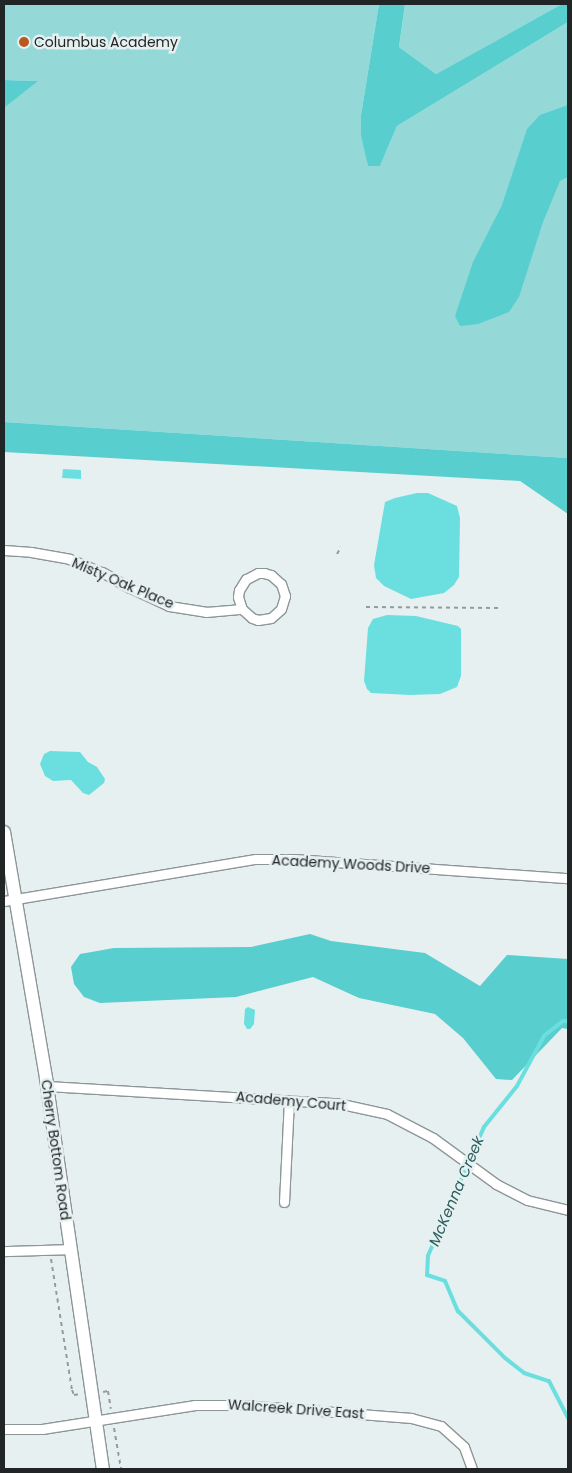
<!DOCTYPE html>
<style>
body{margin:0}
#map{position:relative;width:572px;height:1473px;overflow:hidden;background:#e6f0f0;font-family:Poppins,sans-serif}
div>[style]{position:absolute}
[style*='--x']{left:calc(var(--x)*1px);top:calc(var(--y)*1px);width:calc(var(--w)*1px);rotate:calc(var(--a)*1deg)}
.green>*{inset:0;background:#95d8d8}
.forest>*{inset:0;background:#58cecf}
.water>*{inset:0;background:#6bdfe0}
.stream>*{height:4px;margin:-2px;padding:0 2px;transform-origin:2px;border-radius:2px;background:#6bdfe0}
.path>*{height:2px;margin-top:-1px;transform-origin:0;background:repeating-linear-gradient(90deg,#949b9b 0 4px,transparent 0 8px)}
.roads{filter:drop-shadow(1px 0 #8d9696) drop-shadow(-1px 0 #8d9696) drop-shadow(0 1px #8d9696) drop-shadow(0 -1px #8d9696)}
.minor>*{height:9px;margin:-4.5px;padding:0 4.5px;transform-origin:4.5px;border-radius:4.5px;background:#fff}
.secondary>*{height:12px;margin:-6px;padding:0 6px;transform-origin:6px;border-radius:6px;background:#fff}
.dots>*{width:14px;height:14px;translate:-50% -50%;box-sizing:border-box;border:2px solid #e6f0f0;border-radius:50%}
span{translate:-50% -50%;white-space:nowrap;text-align:center;line-height:1.15;-webkit-text-stroke:5px #e6f0f0;paint-order:stroke}
.poi-label{font-size:14px;color:#212525}
.left{translate:0 -50%;text-align:left}
.street-label{font-size:14px;color:#212525}
.water-label{font-size:15px;color:#2c5e5e;font-style:italic}
.frame{position:absolute;inset:0;border:5px solid #212525;pointer-events:none}
</style>
<div id="map">
<div class="green">
<div style="clip-path:polygon(4px 4px,379px 4px,361px 115px,368px 166px,380px 166px,397px 126px,568px 22px,568px 458px,4px 422px,4px 108px,37px 81px,4px 80px)"></div>
<div style="clip-path:polygon(405px 4px,562px 4px,436px 74px,399px 47px)"></div>
</div>
<div class="forest">
<div style="clip-path:polygon(379px 4px,405px 4px,399px 47px,436px 74px,562px 4px,568px 4px,568px 22px,397px 126px,380px 166px,368px 166px,361px 135px,361px 115px)"></div>
<div style="clip-path:polygon(4px 80px,38px 81px,4px 108px)"></div>
<div style="clip-path:polygon(568px 105px,568px 177px,560px 181px,543px 222px,519px 297px,509px 312px,478px 324px,460px 326px,455px 316px,473px 262px,502px 205px,527px 129px,540px 115px)"></div>
<div style="clip-path:polygon(4px 422px,568px 458px,568px 514px,520px 481px,4px 452px)"></div>
<div style="clip-path:polygon(310px 934px,331px 941px,425px 953px,480px 986px,507px 955px,568px 959px,568px 1029px,562px 1028px,512px 1080px,496px 1079px,463px 1038px,435px 1014px,359px 998px,313px 977px,236px 997px,100px 1003px,84px 997px,74px 984px,71px 967px,80px 954px,114px 948px,251px 947px)"></div>
</div>
<div class="water">
<div style="clip-path:polygon(63px 469px,81px 470px,81px 479px,62px 478px)"></div>
<div style="clip-path:polygon(417px 493px,428px 493px,457px 506px,460px 518px,459px 577px,454px 585px,444px 593px,411px 599px,384px 586px,376px 578px,374px 565px,385px 502px,395px 498px)"></div>
<div style="clip-path:polygon(387px 615px,416px 616px,458px 626px,461px 629px,461px 676px,457px 687px,440px 694px,410px 695px,371px 693px,367px 689px,364px 681px,368px 628px,373px 619px)"></div>
<div style="clip-path:polygon(50px 751px,80px 752px,88px 762px,97px 767px,105px 779px,104px 783px,89px 795px,83px 793px,71px 780px,53px 781px,45px 776px,40px 764px,44px 754px)"></div>
<div style="clip-path:polygon(248px 1007px,255px 1010px,254px 1024px,250px 1029px,247px 1029px,244px 1024px,245px 1009px)"></div>
</div>
<div class="stream">
<div style="--x:568;--y:1021;--w:5;--a:180"></div>
<div style="--x:563;--y:1021;--w:24;--a:142"></div>
<div style="--x:544;--y:1036;--w:57;--a:118.4"></div>
<div style="--x:517;--y:1086;--w:53;--a:128.8"></div>
<div style="--x:484;--y:1127;--w:141;--a:113.5"></div>
<div style="--x:428;--y:1256;--w:19;--a:93"></div>
<div style="--x:427;--y:1275;--w:19;--a:18"></div>
<div style="--x:445;--y:1281;--w:33;--a:67"></div>
<div style="--x:458;--y:1311;--w:66;--a:45"></div>
<div style="--x:505;--y:1358;--w:24;--a:38"></div>
<div style="--x:524;--y:1373;--w:26;--a:18"></div>
<div style="--x:549;--y:1381;--w:42;--a:62.8"></div>
</div>
<div class="path">
<div style="--x:337;--y:554;--w:8;--a:-60"></div>
<div style="--x:366;--y:607;--w:134;--a:0.4"></div>
<div style="--x:51;--y:1259;--w:133;--a:80.9"></div>
<div style="--x:72;--y:1390;--w:5;--a:68"></div>
<div style="--x:74;--y:1395;--w:7;--a:-8"></div>
<div style="--x:103;--y:1392;--w:5;--a:-11"></div>
<div style="--x:108;--y:1391;--w:18;--a:81"></div>
<div style="--x:114;--y:1428;--w:42;--a:80.3"></div>
</div>
<div class="roads">
<div class="minor">
<div style="--x:4;--y:550;--w:27;--a:4"></div>
<div style="--x:31;--y:552;--w:39;--a:10"></div>
<div style="--x:69;--y:559;--w:35;--a:22"></div>
<div style="--x:102;--y:572;--w:32;--a:30"></div>
<div style="--x:130;--y:588;--w:43;--a:24.8"></div>
<div style="--x:169;--y:606;--w:37;--a:9"></div>
<div style="--x:206;--y:612;--w:36;--a:-5"></div>
<div style="--x:242;--y:609;--w:13;--a:42"></div>
<div style="--x:252;--y:618;--w:6;--a:18"></div>
<div style="--x:258;--y:620;--w:13;--a:-9"></div>
<div style="--x:271;--y:618;--w:13;--a:-42"></div>
<div style="--x:281;--y:609;--w:14;--a:-73"></div>
<div style="--x:285;--y:596;--w:13;--a:-108"></div>
<div style="--x:281;--y:584;--w:13;--a:-138"></div>
<div style="--x:271;--y:575;--w:7;--a:-164"></div>
<div style="--x:264;--y:573;--w:6;--a:180"></div>
<div style="--x:258;--y:573;--w:13;--a:153"></div>
<div style="--x:246;--y:579;--w:13;--a:122"></div>
<div style="--x:239;--y:590;--w:7;--a:98"></div>
<div style="--x:238;--y:597;--w:13;--a:72"></div>
<div style="--x:4;--y:901;--w:255;--a:-9.5"></div>
<div style="--x:256;--y:859;--w:37;--a:0"></div>
<div style="--x:293;--y:859;--w:276;--a:4"></div>
<div style="--x:47;--y:1086;--w:290;--a:3.4"></div>
<div style="--x:337;--y:1103;--w:51;--a:12.4"></div>
<div style="--x:387;--y:1114;--w:52;--a:27.6"></div>
<div style="--x:433;--y:1138;--w:78;--a:36.1"></div>
<div style="--x:496;--y:1184;--w:35;--a:27"></div>
<div style="--x:527;--y:1200;--w:42;--a:13.7"></div>
<div style="--x:284;--y:1202;--w:102;--a:-87.2"></div>
<div style="--x:4;--y:1251;--w:66;--a:-1.7"></div>
<div style="--x:4;--y:1429;--w:38;--a:0"></div>
<div style="--x:42;--y:1429;--w:155;--a:-8.9"></div>
<div style="--x:195;--y:1405;--w:48;--a:0"></div>
<div style="--x:243;--y:1405;--w:169;--a:4.4"></div>
<div style="--x:411;--y:1418;--w:31;--a:15"></div>
<div style="--x:441;--y:1426;--w:31;--a:42"></div>
<div style="--x:464;--y:1447;--w:23;--a:70"></div>
</div>
<div class="secondary">
<div style="--x:4;--y:832;--w:251;--a:80.3"></div>
<div style="--x:46;--y:1079;--w:394;--a:81.7"></div>
</div>
</div>
<div class="dots">
<div style="left:24px;top:42px;background:#bb5820"></div>
</div>
<div class="poi-label">
<span class="left" style="left:34px;top:42px">Columbus Academy</span>
</div>
<div class="street-label">
<span style="left:123px;top:583px;rotate:23deg">Misty Oak Place</span>
<span style="left:351px;top:864px;rotate:3deg">Academy Woods Drive</span>
<span style="left:291px;top:1101px;rotate:5deg">Academy Court</span>
<span style="left:56px;top:1150px;rotate:82deg">Cherry Bottom Road</span>
<span style="left:296px;top:1409px;rotate:4deg">Walcreek Drive East</span>
</div>
<div class="water-label">
<span style="left:456px;top:1191px;rotate:-67deg">McKenna Creek</span>
</div>
<div class="frame"></div>
</div>
